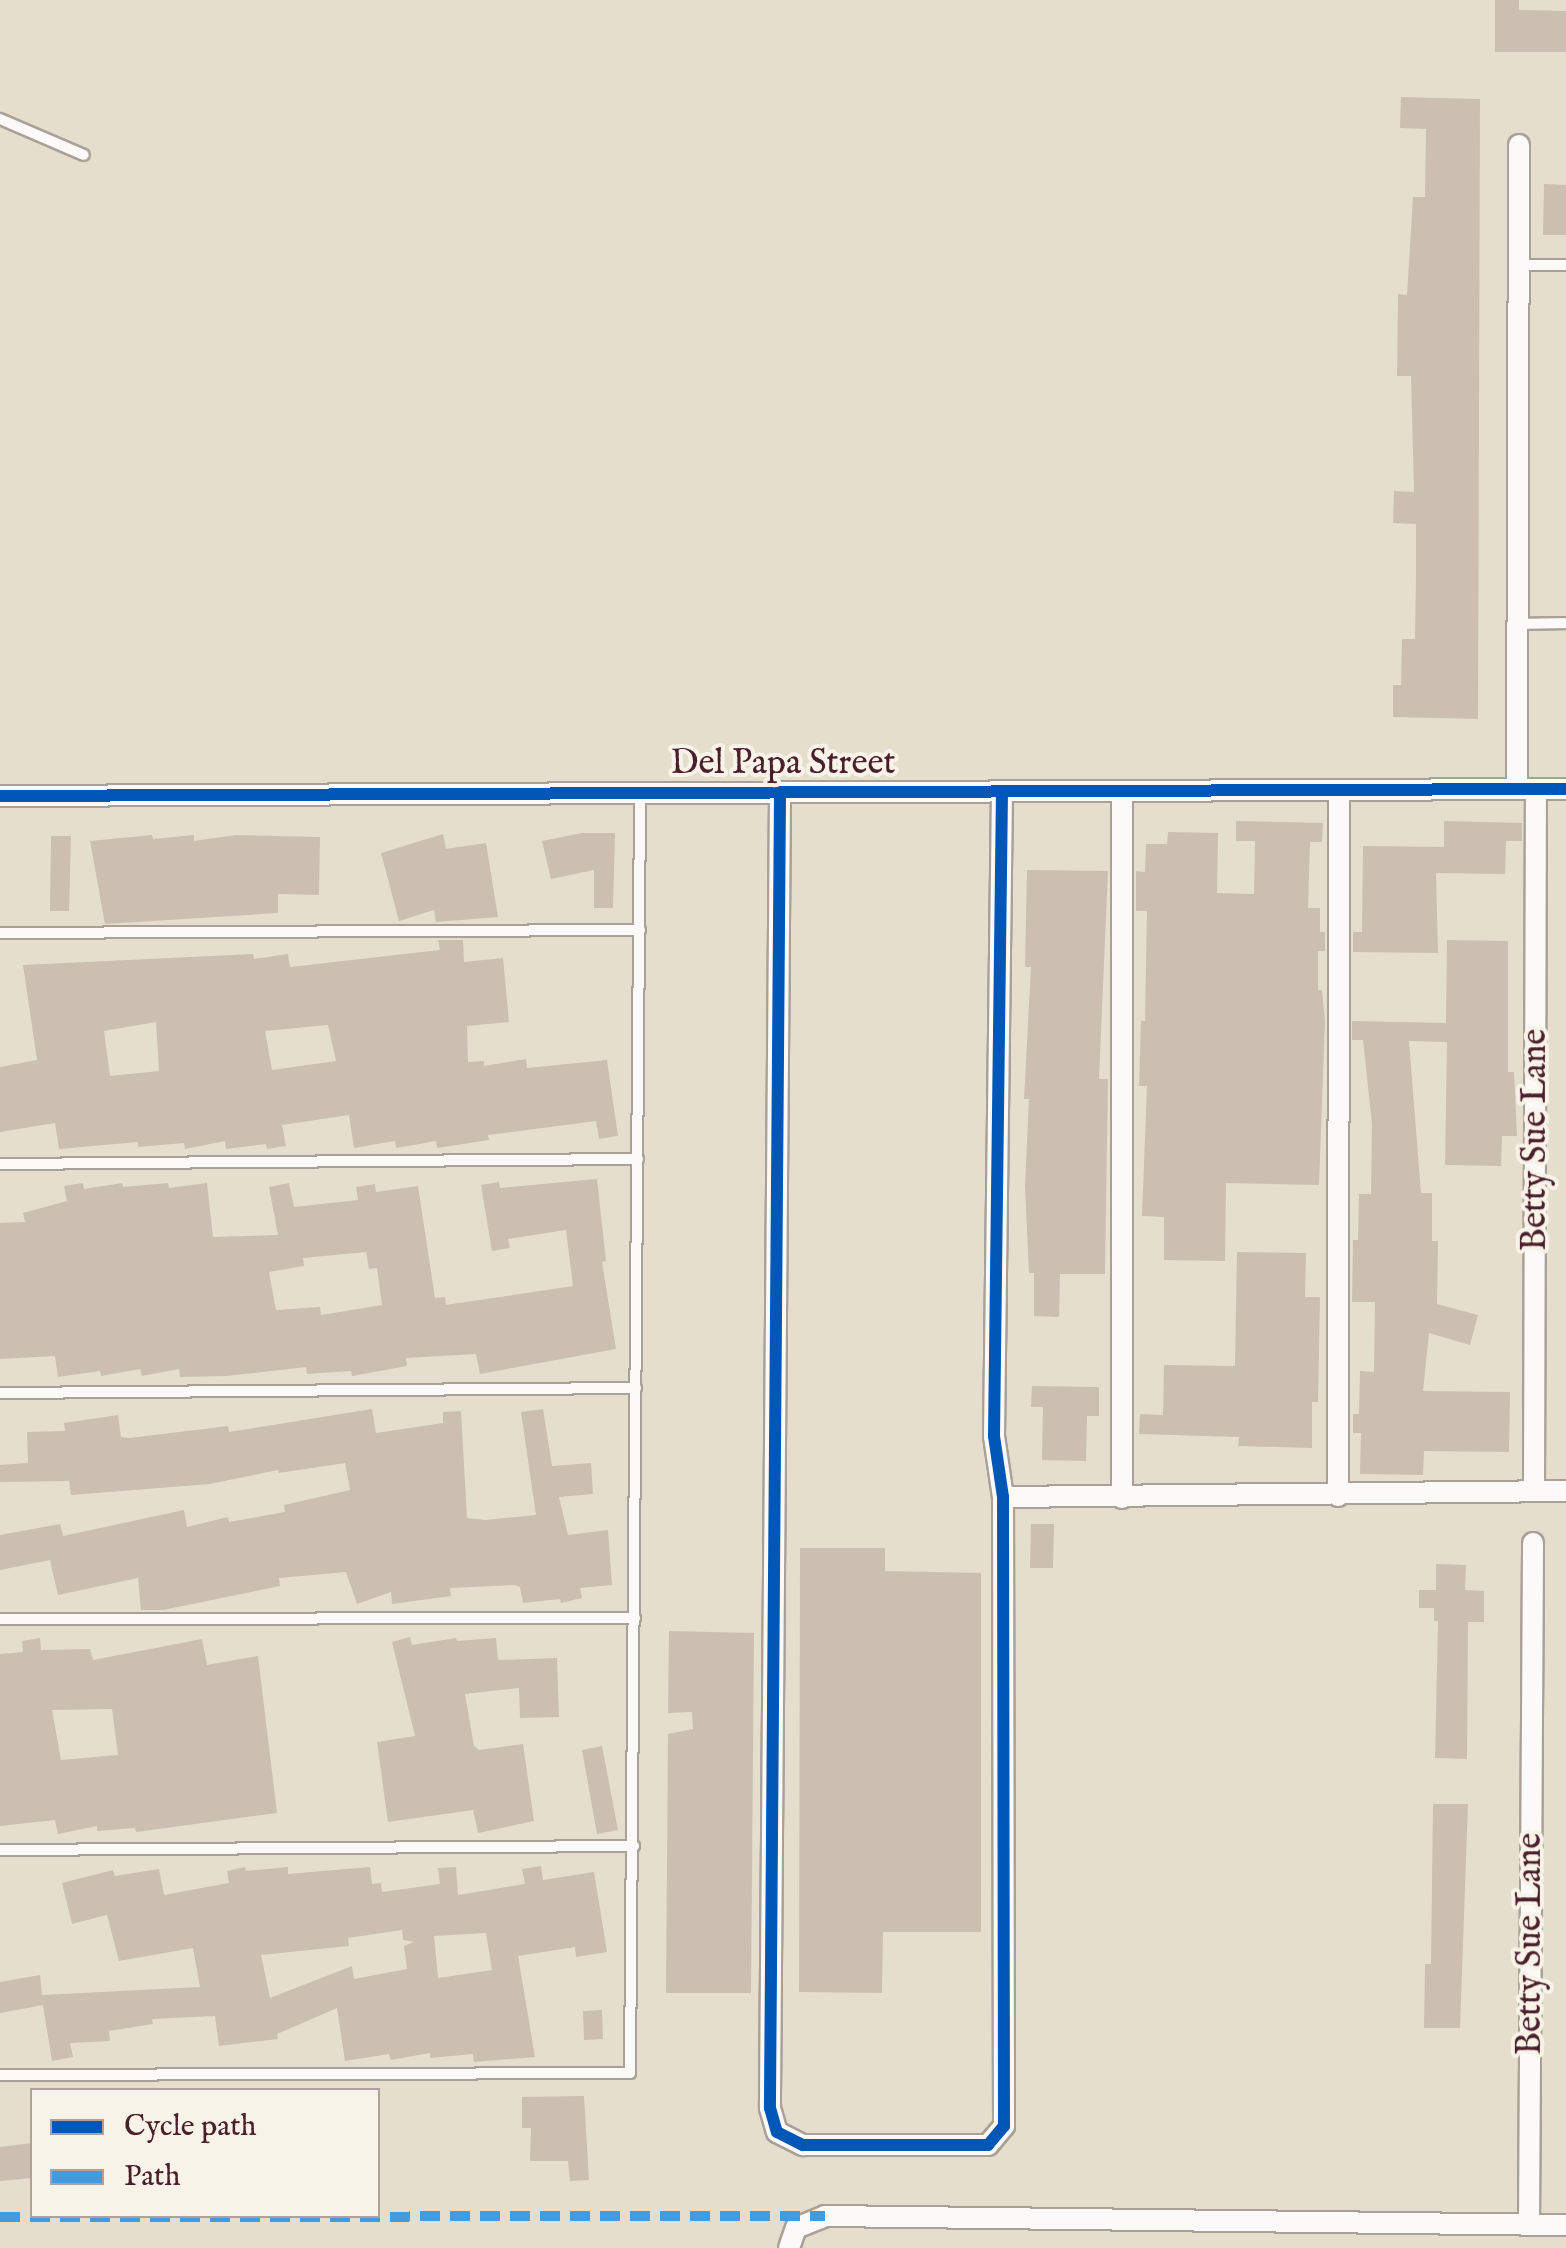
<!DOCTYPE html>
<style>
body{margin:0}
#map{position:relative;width:1566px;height:2248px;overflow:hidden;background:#e5decd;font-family:"IM FELL English",serif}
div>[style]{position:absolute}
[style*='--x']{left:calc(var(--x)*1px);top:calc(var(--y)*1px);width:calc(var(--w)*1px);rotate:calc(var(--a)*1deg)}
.building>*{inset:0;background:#cbbfb2}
.roads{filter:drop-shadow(2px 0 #a9a098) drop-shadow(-2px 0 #a9a098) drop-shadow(0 2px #a9a098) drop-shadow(0 -2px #a9a098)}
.service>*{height:10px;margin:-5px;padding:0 5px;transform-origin:5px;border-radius:5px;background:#fbfaf8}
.minor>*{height:20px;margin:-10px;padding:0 10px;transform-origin:10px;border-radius:10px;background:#fbfaf8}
.quiet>*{height:10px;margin-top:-5px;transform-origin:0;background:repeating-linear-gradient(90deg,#409be1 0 20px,transparent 0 30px)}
.cycleway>*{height:12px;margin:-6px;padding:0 6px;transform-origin:6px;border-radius:6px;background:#0057b8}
span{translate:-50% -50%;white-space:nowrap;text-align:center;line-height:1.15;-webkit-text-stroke:8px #f7f3e8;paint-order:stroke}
.street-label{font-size:35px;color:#4a1f2b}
.legend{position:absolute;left:30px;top:2088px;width:350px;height:130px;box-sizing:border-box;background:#f7f3e8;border:2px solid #b29e9c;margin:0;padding:12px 18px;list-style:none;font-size:30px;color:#4a1f2b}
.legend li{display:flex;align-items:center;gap:20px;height:50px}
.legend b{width:50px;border:2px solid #b29e9c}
</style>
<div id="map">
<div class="building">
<div style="clip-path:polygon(1495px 0,1519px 0,1519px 10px,1566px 11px,1566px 52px,1495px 52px)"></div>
<div style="clip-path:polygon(1401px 97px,1480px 99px,1478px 719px,1393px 717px,1393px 685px,1401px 685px,1402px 639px,1415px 639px,1416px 573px,1416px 524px,1393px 523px,1394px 491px,1414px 492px,1411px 376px,1397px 376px,1398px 294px,1407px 295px,1413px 197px,1425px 197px,1426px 129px,1400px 128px)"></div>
<div style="clip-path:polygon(1544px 184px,1566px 185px,1566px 235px,1543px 235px)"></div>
<div style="clip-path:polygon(1236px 821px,1323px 823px,1322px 842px,1310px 842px,1308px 908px,1320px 908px,1320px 932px,1325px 932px,1325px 951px,1318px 951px,1318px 990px,1322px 990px,1325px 1021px,1319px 1185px,1226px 1183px,1225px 1261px,1164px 1260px,1164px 1217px,1142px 1216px,1147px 1086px,1139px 1086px,1141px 1021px,1145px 1021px,1147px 911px,1136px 911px,1136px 871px,1145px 872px,1146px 844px,1167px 844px,1168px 832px,1218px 833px,1217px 893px,1254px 894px,1255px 841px,1236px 841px)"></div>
<div style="clip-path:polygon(1444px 821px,1522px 823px,1522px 841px,1506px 841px,1505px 874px,1436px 873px,1438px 953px,1353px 952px,1353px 932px,1362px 932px,1363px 846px,1444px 847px)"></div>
<div style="clip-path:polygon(582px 833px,615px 833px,613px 908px,594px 908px,594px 870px,551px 879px,542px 841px)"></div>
<div style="clip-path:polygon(443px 834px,446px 849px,486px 843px,498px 917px,436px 922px,434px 910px,399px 921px,381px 853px)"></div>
<div style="clip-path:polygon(152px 835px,153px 839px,194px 835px,194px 841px,236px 835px,320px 837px,319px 895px,278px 894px,278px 913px,105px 924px,90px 841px)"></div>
<div style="clip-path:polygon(51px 836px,71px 836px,69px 911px,50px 911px)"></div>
<div style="clip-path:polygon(1027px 870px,1108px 871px,1099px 1079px,1108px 1079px,1105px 1274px,1060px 1274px,1059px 1317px,1034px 1316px,1034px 1273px,1029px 1273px,1025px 1186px,1029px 1099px,1024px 1099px,1031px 967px,1025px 967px)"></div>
<div style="clip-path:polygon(evenodd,438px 940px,463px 940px,464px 962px,503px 958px,509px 1022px,467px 1026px,468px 1062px,484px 1061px,484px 1066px,526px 1059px,527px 1068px,607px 1060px,618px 1136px,599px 1139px,596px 1121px,488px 1135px,489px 1140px,437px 1148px,436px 1141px,396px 1148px,395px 1141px,354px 1148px,349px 1115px,282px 1125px,286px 1146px,267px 1149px,266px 1144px,226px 1149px,225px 1141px,185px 1149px,184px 1143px,138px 1147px,138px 1142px,59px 1149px,55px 1123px,0 1132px,0 1067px,37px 1060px,23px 965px,253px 954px,254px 959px,288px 954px,290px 967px,440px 950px,438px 940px,156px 1022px,159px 1071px,110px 1076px,104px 1031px,156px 1022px,438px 940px,328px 1025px,336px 1061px,272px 1070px,265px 1031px,328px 1025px)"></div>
<div style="clip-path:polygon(1447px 940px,1508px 941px,1508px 1072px,1514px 1072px,1517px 1136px,1502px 1136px,1501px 1166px,1445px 1165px,1447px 1042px,1409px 1041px,1421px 1193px,1432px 1193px,1432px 1241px,1438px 1241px,1437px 1304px,1478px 1315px,1470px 1345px,1429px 1333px,1423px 1391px,1510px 1392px,1509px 1452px,1424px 1451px,1423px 1475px,1360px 1474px,1361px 1433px,1353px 1433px,1353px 1414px,1359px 1414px,1360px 1371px,1374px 1372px,1375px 1302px,1352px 1302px,1353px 1240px,1358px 1240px,1359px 1194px,1371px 1194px,1372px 1124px,1363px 1040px,1352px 1040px,1352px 1021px,1446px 1023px)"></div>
<div style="clip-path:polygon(evenodd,597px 1179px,606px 1261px,602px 1262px,616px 1349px,480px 1374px,476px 1354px,406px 1358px,407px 1366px,352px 1376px,351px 1371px,307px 1374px,306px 1367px,227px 1376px,180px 1377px,179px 1369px,142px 1376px,140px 1369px,101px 1376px,100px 1371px,58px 1377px,55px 1356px,0 1359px,0 1223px,25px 1222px,23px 1213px,67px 1201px,64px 1186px,83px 1183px,84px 1189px,122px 1183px,123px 1187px,168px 1183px,169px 1188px,207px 1183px,213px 1237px,278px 1235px,269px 1187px,289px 1183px,294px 1207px,358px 1200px,356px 1187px,375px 1184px,376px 1192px,418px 1186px,435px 1298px,445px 1297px,446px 1305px,573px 1286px,566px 1230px,508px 1239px,510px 1248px,492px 1251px,481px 1185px,499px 1182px,500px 1188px,597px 1179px,366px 1252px,369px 1269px,377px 1268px,382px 1305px,321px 1315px,320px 1307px,276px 1310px,269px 1272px,304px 1266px,303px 1258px,366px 1252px)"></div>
<div style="clip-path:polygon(1237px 1252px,1306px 1253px,1305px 1297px,1320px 1297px,1318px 1402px,1312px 1402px,1312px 1448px,1238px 1446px,1239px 1437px,1139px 1434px,1140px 1414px,1163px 1415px,1164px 1365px,1235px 1366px)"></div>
<div style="clip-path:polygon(1032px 1386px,1099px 1387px,1099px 1416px,1087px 1416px,1086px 1461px,1042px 1460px,1043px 1407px,1031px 1407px)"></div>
<div style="clip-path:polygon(372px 1409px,376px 1433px,443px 1423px,443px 1412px,461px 1411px,467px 1518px,485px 1520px,536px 1515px,521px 1412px,543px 1409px,552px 1466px,591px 1463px,593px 1494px,559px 1497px,568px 1535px,608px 1530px,612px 1585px,580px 1588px,582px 1598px,561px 1603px,560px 1599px,523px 1603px,520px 1587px,515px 1585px,450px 1588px,451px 1596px,392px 1604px,391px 1592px,357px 1604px,346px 1572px,279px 1578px,280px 1586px,163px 1610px,141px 1610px,138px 1578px,58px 1595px,50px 1560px,0 1570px,0 1535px,60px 1524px,63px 1536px,184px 1510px,187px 1527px,228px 1517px,229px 1522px,285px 1512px,284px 1505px,350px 1490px,345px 1463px,279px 1473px,278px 1470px,210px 1484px,71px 1495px,69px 1481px,0 1482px,0 1465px,28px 1463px,27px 1432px,65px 1431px,64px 1423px,118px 1415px,121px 1437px,130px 1438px,228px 1426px,229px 1432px)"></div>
<div style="clip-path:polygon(1031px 1524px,1054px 1524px,1053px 1568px,1030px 1568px)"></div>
<div style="clip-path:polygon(800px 1548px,885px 1548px,885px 1571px,981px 1573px,981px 1932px,883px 1932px,882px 1993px,799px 1992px)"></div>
<div style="clip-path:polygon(1436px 1564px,1466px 1565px,1465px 1590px,1484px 1591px,1484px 1622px,1468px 1622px,1467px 1759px,1435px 1758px,1438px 1621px,1434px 1621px,1434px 1608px,1419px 1608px,1419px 1590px,1436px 1590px)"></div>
<div style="clip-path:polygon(669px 1631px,754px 1633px,751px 1993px,666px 1993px,668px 1734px,693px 1729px,692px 1712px,668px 1713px)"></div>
<div style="clip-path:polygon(410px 1637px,412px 1645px,456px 1638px,457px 1641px,496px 1638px,498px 1660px,557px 1658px,559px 1717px,520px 1718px,519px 1688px,465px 1694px,474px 1746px,479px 1750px,523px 1744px,534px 1821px,478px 1833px,473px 1810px,388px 1822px,377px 1742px,415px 1736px,392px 1642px)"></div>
<div style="clip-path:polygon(evenodd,40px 1638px,41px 1650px,90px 1649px,93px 1660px,202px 1639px,207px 1665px,258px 1656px,277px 1813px,136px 1832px,135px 1828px,97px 1831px,97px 1826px,58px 1834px,55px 1820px,0 1826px,0 1654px,23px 1652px,22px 1641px,40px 1638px,112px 1709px,118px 1755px,61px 1760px,52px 1710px,112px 1709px)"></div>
<div style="clip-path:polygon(602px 1746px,618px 1830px,597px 1834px,582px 1750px)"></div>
<div style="clip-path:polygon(1433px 1804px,1468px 1804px,1460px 2028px,1424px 2028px,1425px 1964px,1431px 1964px)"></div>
<div style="clip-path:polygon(evenodd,541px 1866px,543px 1880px,594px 1872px,607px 1952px,576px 1957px,575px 1947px,518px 1956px,535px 2057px,474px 2062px,473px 2054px,430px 2058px,430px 2053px,391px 2060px,389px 2054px,345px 2061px,337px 2008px,277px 2034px,278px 2039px,219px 2046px,215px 2016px,152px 2019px,153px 2024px,109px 2031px,110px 2041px,70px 2043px,73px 2057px,52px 2061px,42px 2000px,43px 2005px,0 2013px,0 1982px,40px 1975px,42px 1995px,200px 1987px,193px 1948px,119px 1961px,107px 1915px,72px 1924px,62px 1883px,113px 1870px,115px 1876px,159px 1869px,164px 1895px,229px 1883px,227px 1871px,245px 1867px,246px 1871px,288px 1867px,288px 1874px,370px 1867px,372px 1884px,381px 1883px,382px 1892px,440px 1884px,438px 1868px,456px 1867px,458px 1895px,525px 1884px,522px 1869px,541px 1866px,402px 1930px,403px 1940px,414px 1942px,404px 1946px,407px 1969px,354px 1979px,352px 1966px,270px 1998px,261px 1955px,349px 1946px,348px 1938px,402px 1930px,541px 1866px,486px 1933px,492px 1970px,438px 1978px,434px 1936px,486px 1933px)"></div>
<div style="clip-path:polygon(602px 2010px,603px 2039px,584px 2040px,583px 2011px)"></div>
<div style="clip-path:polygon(584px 2096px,589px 2180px,570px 2181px,568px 2161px,530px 2161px,531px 2128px,522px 2128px,522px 2097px)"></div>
<div style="clip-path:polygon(32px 2143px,32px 2178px,0 2181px,0 2147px)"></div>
</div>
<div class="roads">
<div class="service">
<div style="--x:0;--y:119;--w:91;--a:23.2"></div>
<div style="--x:1521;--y:265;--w:45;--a:0"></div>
<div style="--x:1518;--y:624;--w:48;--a:-1.2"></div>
<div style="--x:0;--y:933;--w:640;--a:-0.27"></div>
<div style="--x:0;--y:1164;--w:638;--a:-0.45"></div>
<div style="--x:0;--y:1393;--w:636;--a:-0.45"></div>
<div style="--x:0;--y:1619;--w:635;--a:-0.09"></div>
<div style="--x:0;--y:1850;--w:634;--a:-0.36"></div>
<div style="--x:0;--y:2075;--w:630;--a:-0.18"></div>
<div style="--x:630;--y:2073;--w:1278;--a:-89.55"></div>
</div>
<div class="minor">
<div style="--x:1517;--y:789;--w:644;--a:-89.82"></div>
<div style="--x:1122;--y:791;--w:707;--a:90"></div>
<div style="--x:780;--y:794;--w:1314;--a:90.44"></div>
<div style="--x:770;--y:2108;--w:25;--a:74"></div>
<div style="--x:777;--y:2132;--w:29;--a:27"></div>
<div style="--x:803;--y:2145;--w:185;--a:0"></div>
<div style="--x:988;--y:2145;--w:25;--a:-50"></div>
<div style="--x:1004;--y:2126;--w:629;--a:-90.09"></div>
<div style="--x:1003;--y:1497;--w:62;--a:-98.4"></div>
<div style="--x:994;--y:1436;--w:644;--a:-89.29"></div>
<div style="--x:0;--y:796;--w:1566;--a:-0.26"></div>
<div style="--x:1534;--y:1491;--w:702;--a:-89.84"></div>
<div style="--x:1338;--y:1496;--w:706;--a:-89.92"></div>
<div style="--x:1003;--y:1497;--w:563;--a:-0.61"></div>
<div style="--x:1529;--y:2224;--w:681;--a:-89.66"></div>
<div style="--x:789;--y:2248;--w:21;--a:-71"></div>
<div style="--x:796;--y:2228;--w:31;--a:-22"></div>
<div style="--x:825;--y:2216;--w:741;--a:0.7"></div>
</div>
</div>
<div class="quiet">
<div style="--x:0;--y:2217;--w:825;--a:-0.07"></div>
</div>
<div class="cycleway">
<div style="--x:780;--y:794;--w:1314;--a:90.44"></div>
<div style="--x:770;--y:2108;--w:25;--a:74"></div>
<div style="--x:777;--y:2132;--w:29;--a:27"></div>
<div style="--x:803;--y:2145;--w:185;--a:0"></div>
<div style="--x:988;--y:2145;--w:25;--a:-50"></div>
<div style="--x:1004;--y:2126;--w:629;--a:-90.09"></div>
<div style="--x:1003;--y:1497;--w:62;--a:-98.4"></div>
<div style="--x:994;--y:1436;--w:644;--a:-89.29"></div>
<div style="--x:0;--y:796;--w:1566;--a:-0.26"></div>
</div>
<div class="street-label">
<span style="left:783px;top:764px">Del Papa Street</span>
<span style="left:1536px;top:1140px;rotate:-90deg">Betty Sue Lane</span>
<span style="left:1531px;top:1944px;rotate:-90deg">Betty Sue Lane</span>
</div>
<ul class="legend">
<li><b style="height:12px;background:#0057b8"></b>Cycle path</li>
<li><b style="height:12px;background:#409be1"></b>Path</li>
</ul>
</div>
